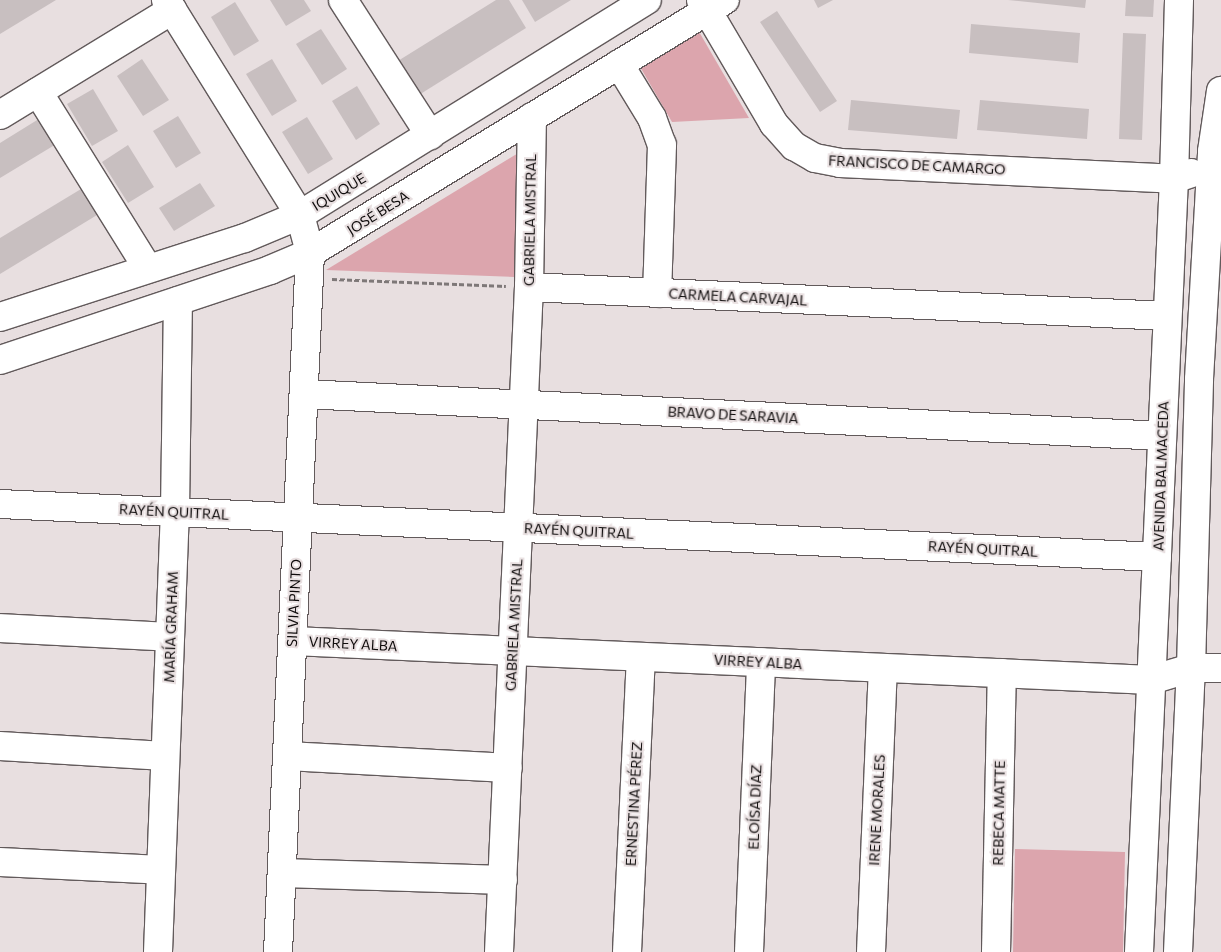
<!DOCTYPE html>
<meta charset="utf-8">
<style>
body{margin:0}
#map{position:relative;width:1221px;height:952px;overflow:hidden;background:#e8dfe0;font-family:Commissioner,sans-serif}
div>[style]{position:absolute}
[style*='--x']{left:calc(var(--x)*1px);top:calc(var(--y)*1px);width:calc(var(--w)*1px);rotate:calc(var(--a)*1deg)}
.green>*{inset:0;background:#dca5ad}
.building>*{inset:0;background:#c8bfc0}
.path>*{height:3px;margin-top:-1.5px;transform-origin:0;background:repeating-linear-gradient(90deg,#7e7878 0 5px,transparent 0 7.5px)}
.roads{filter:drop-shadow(1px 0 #625a5b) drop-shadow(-1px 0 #625a5b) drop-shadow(0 1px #625a5b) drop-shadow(0 -1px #625a5b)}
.minor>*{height:28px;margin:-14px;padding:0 14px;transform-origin:14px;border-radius:14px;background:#fff}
span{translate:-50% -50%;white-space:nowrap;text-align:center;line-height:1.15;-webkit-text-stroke:4px #e8dfe0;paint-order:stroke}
.street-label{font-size:14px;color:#0f0c0c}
</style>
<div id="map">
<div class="green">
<div style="clip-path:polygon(698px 30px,749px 118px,672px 122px,639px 65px)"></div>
<div style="clip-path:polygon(520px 152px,514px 277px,326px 270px)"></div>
<div style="clip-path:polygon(1015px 849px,1125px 852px,1123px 952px,1013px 952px)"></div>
</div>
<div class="building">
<div style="clip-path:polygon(0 0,56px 0,0 34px)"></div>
<div style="clip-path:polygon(270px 0,304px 0,311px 11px,286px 26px)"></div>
<div style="clip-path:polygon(496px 0,509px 0,526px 28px,414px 98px,393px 64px)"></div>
<div style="clip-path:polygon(522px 0,571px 0,535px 22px)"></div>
<div style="clip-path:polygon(814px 0,833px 0,818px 8px)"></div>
<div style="clip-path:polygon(1008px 0,1086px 0,1085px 8px)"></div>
<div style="clip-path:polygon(1126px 0,1154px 0,1153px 17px,1125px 16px)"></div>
<div style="clip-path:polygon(235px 2px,259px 41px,234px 56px,211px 17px)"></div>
<div style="clip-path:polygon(777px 11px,837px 101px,820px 112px,760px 22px)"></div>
<div style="clip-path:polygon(971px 24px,1080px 33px,1078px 63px,969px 53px)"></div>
<div style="clip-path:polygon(321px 29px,347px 69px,322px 85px,296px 44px)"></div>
<div style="clip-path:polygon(1123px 33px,1146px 34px,1142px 140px,1119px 139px)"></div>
<div style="clip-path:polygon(142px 59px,169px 100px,143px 116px,117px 76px)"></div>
<div style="clip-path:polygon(272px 59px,297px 101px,272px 116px,246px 74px)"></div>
<div style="clip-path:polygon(357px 86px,380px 124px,356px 140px,332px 101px)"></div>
<div style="clip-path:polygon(93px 89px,118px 131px,92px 146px,67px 104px)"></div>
<div style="clip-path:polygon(851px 100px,960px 110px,957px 139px,848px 130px)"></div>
<div style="clip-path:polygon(980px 100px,1089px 109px,1087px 139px,977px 130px)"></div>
<div style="clip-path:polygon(178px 116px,201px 153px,176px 168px,153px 131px)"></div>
<div style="clip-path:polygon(42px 117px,58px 143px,0 178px,0 143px)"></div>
<div style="clip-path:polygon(307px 117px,333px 159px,308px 174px,282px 132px)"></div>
<div style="clip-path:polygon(128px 145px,154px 187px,128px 203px,102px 162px)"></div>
<div style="clip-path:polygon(200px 183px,215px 206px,174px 231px,159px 208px)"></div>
<div style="clip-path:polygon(86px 186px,102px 212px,0 274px,0 238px)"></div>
</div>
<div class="path">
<div style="--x:332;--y:279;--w:174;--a:2.3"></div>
</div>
<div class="roads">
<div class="minor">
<div style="--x:166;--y:0;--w:253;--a:58.1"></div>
<div style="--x:300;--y:215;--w:39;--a:75"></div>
<div style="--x:310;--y:253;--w:700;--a:92.62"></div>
<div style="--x:343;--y:0;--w:161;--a:57.2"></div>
<div style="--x:701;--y:0;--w:144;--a:59.5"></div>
<div style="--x:774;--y:124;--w:30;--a:48"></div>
<div style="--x:794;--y:146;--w:24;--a:30"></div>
<div style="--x:815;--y:158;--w:25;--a:11"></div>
<div style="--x:840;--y:163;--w:334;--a:2.7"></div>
<div style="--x:1174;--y:179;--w:18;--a:-19"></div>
<div style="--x:619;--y:64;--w:63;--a:58.6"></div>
<div style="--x:652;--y:118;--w:29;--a:70"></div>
<div style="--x:662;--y:145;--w:148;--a:91.9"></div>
<div style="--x:38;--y:92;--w:208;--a:58.1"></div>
<div style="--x:0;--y:115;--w:202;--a:-31.4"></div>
<div style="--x:529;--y:287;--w:639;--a:2.6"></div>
<div style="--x:0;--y:317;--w:257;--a:-17.9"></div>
<div style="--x:245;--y:238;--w:60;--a:-22.7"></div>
<div style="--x:300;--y:215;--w:408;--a:-31.8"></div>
<div style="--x:0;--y:360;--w:285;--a:-18.4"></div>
<div style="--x:270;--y:270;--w:43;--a:-23"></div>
<div style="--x:310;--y:253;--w:486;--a:-31.4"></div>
<div style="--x:304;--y:394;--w:859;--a:2.8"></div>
<div style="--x:0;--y:504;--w:1158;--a:2.62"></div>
<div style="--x:0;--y:628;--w:170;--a:3"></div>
<div style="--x:293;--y:641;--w:859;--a:2.6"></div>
<div style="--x:1151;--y:680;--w:42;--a:-16.7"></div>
<div style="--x:1191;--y:668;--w:30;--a:0"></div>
<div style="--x:0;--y:746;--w:165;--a:3.5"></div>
<div style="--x:287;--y:756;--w:221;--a:3.1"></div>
<div style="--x:0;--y:862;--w:161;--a:2.8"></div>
<div style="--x:282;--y:873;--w:221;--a:1.8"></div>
<div style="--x:158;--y:952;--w:440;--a:-87.8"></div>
<div style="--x:175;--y:512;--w:211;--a:-89.2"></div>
<div style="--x:499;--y:952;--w:666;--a:-87.42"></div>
<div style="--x:529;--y:287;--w:170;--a:-89"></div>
<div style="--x:627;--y:952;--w:295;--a:-87.3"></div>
<div style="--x:749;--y:952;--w:290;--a:-87.6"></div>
<div style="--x:871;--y:952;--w:284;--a:-87.6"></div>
<div style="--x:996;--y:952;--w:279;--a:-88.8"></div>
<div style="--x:1139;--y:952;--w:774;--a:-87.41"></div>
<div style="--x:1174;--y:179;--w:179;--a:-88.4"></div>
<div style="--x:1178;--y:952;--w:284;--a:-87.4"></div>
<div style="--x:1191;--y:668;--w:289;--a:-88.4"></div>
<div style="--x:1199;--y:379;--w:228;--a:-86.7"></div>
<div style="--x:1212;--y:151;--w:61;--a:-81.5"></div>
</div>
</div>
<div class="street-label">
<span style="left:917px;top:165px;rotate:3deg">FRANCISCO DE CAMARGO</span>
<span style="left:339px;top:192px;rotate:-31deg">IQUIQUE</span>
<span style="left:378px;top:213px;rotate:-32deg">JOSÉ BESA</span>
<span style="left:530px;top:220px;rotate:-89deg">GABRIELA MISTRAL</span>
<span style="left:738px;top:297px;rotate:3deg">CARMELA CARVAJAL</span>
<span style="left:733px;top:415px;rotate:3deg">BRAVO DE SARAVIA</span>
<span style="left:1161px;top:476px;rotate:-88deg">AVENIDA BALMACEDA</span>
<span style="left:174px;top:512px;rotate:3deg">RAYÉN QUITRAL</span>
<span style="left:579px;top:531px;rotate:3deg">RAYÉN QUITRAL</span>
<span style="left:983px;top:549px;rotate:3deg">RAYÉN QUITRAL</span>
<span style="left:294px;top:603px;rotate:-87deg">SILVIA PINTO</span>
<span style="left:514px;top:625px;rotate:-87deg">GABRIELA MISTRAL</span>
<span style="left:171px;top:627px;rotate:-88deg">MARÍA GRAHAM</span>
<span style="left:353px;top:644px;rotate:3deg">VIRREY ALBA</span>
<span style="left:758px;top:662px;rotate:3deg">VIRREY ALBA</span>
<span style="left:634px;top:804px;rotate:-87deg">ERNESTINA PÉREZ</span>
<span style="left:755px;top:807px;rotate:-88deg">ELOÍSA DÍAZ</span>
<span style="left:877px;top:810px;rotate:-87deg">IRENE MORALES</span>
<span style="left:999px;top:813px;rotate:-89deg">REBECA MATTE</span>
</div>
</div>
